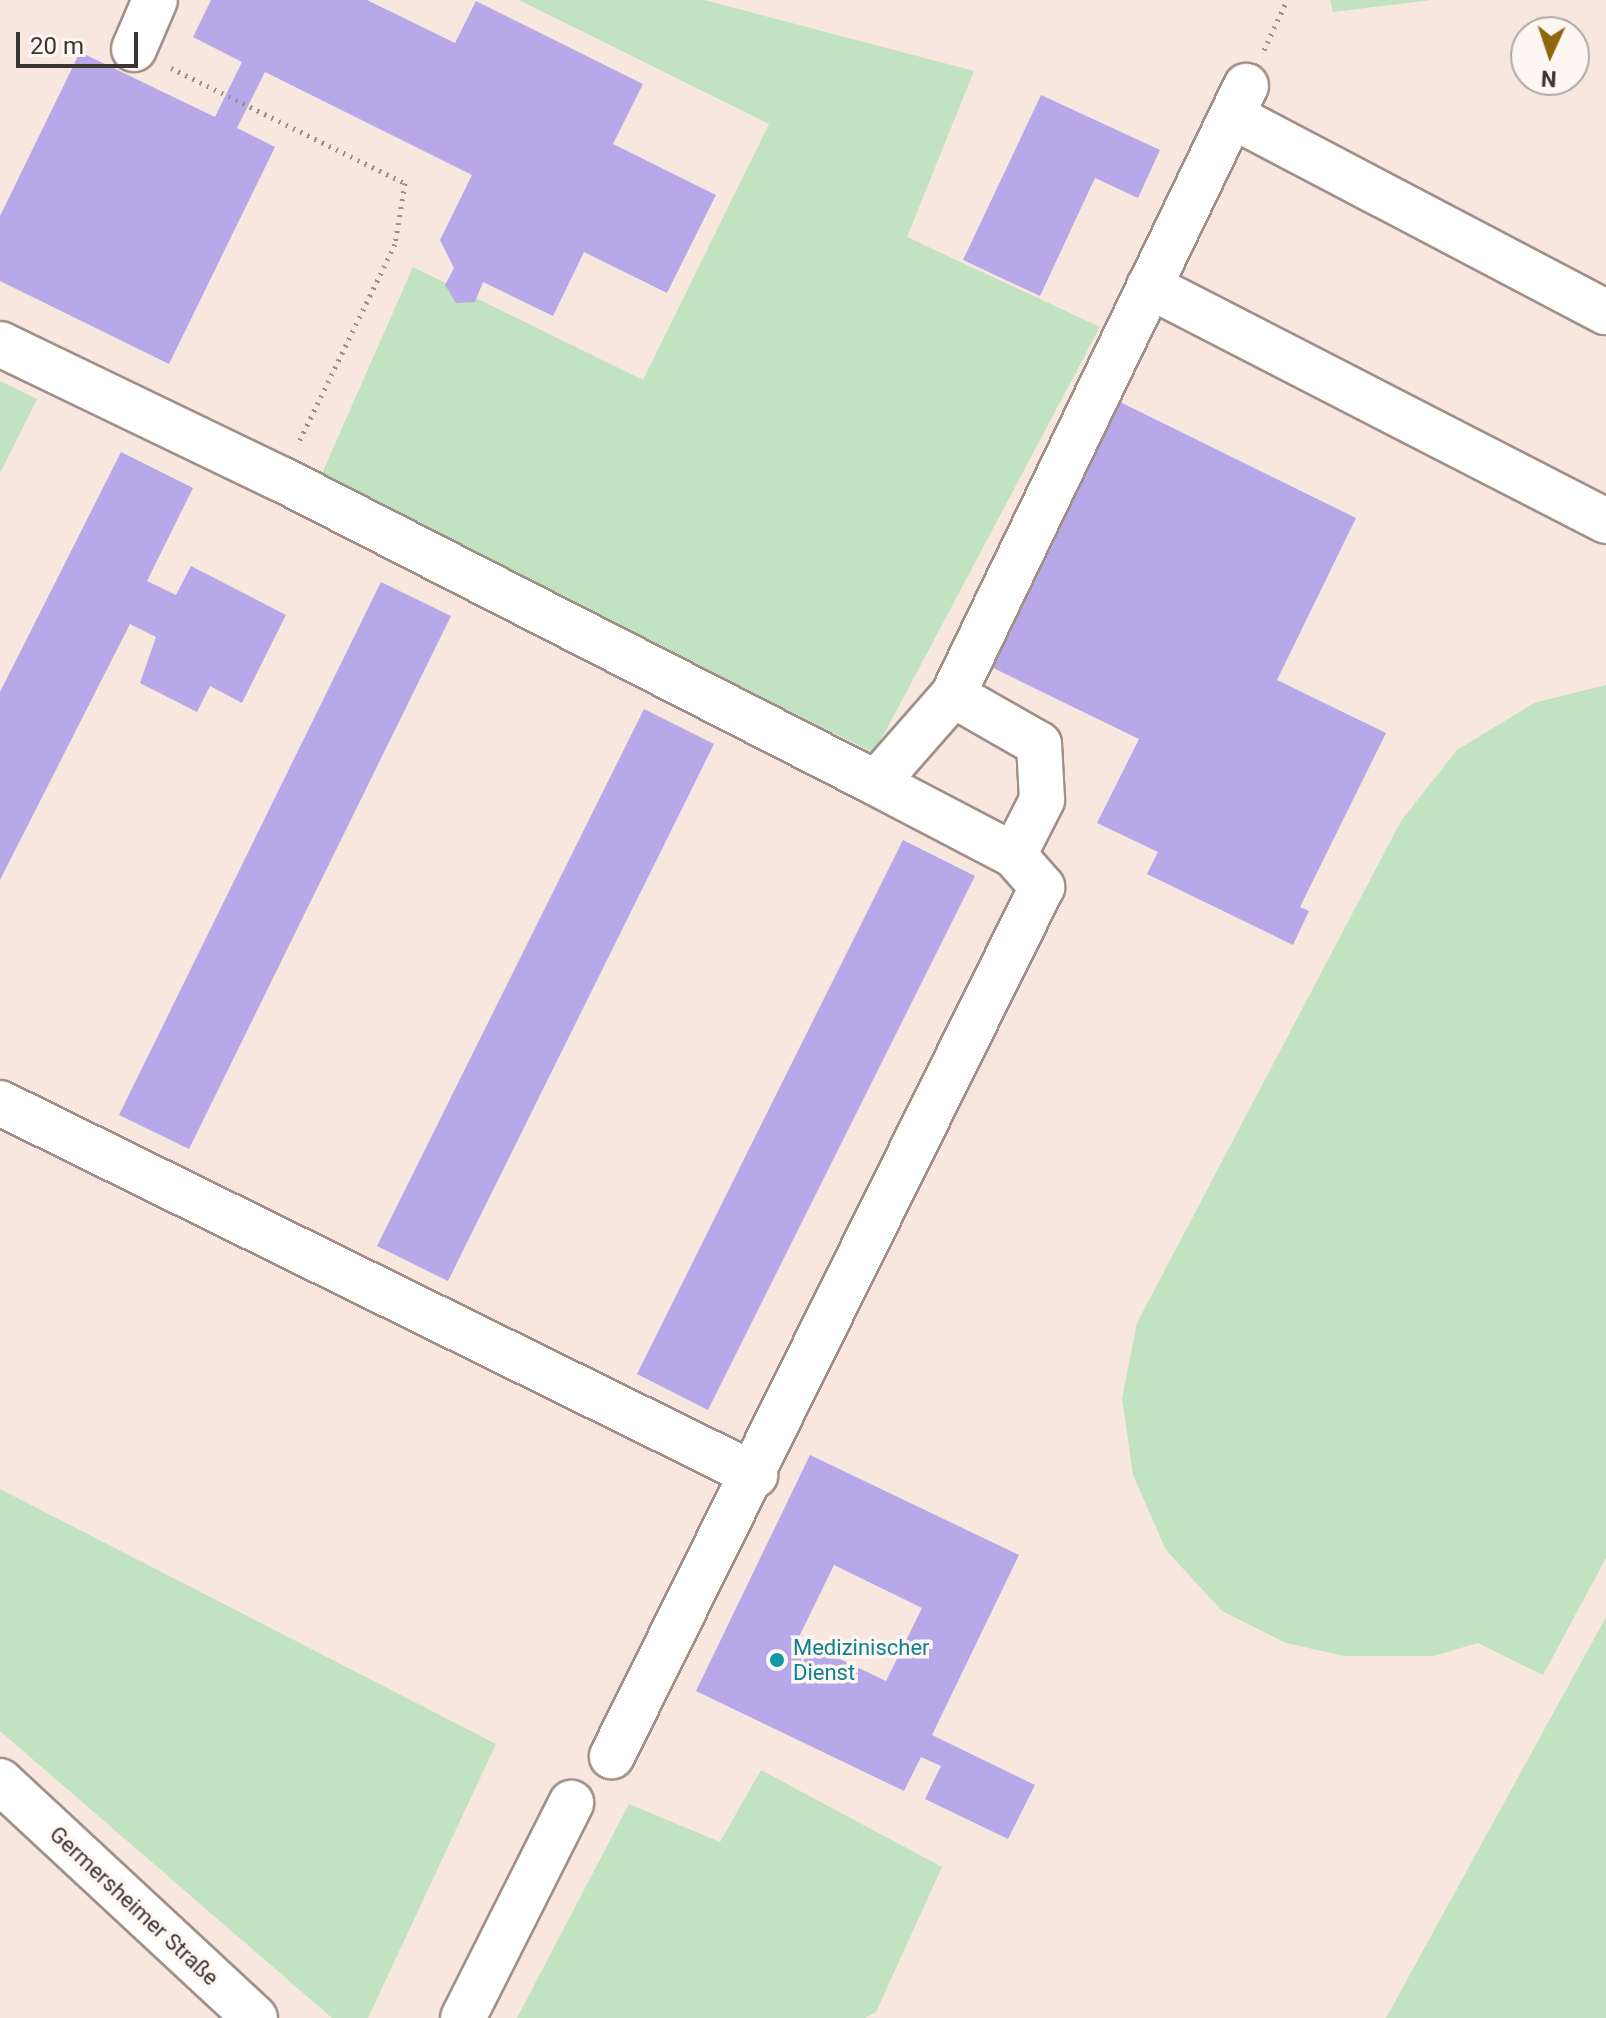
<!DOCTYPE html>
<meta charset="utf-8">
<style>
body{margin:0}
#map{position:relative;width:1606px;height:2018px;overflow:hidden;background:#f7e7de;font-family:Roboto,sans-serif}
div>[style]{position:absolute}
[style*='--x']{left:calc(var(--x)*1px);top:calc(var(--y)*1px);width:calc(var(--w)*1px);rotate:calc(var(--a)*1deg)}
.green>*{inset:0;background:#c2e3c2}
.building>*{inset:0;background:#b7a9e9}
.path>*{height:5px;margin-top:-2.5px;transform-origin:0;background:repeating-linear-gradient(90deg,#9c918a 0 2px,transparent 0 8px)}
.roads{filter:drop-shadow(2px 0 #a09088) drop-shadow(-2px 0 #a09088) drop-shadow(0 2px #a09088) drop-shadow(0 -2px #a09088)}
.minor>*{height:44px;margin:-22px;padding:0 22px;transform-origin:22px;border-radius:22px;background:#fff}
.dots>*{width:22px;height:22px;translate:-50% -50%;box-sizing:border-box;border:4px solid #fdf6f3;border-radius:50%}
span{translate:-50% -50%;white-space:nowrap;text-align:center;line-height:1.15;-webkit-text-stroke:7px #fdf6f3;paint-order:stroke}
.culture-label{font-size:22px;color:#0d838f}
.left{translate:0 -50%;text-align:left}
.street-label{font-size:22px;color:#3b3531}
.north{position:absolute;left:1510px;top:16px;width:80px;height:80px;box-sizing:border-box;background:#fdf6f3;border:2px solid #afa9a5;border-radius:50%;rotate:183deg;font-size:22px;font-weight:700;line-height:32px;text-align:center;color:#3b3531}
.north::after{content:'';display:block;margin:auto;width:28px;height:36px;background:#8f660b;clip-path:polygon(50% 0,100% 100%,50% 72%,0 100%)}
.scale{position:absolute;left:16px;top:32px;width:122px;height:36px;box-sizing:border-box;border:4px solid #3b3531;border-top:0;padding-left:10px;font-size:24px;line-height:28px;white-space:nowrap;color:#3b3531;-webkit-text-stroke:6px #fdf6f3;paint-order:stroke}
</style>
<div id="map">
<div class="green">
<div style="clip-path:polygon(519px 0,704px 0,974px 71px,907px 237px,1100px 327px,874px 753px,320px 478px,413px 267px,643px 380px,769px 124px)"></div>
<div style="clip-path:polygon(1330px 0,1432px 0,1333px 12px)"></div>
<div style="clip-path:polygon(0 381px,37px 399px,0 473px)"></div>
<div style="clip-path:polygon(1606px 685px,1606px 1558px,1543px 1675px,1478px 1643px,1433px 1656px,1344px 1656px,1286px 1643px,1222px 1611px,1166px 1550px,1133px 1475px,1122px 1398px,1137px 1323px,1401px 821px,1457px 750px,1534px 703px)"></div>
<div style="clip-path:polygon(0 1489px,496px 1744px,368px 2018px,332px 2018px,0 1731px)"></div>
<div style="clip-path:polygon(1606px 1617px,1606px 2018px,1386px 2018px)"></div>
<div style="clip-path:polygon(761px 1770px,942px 1867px,876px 2012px,865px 2018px,517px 2018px,629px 1804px,720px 1842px)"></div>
</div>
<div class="building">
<div style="clip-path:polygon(211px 0,367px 0,455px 43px,476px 1px,643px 84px,613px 144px,716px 195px,667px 293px,584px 252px,553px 316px,483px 282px,475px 302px,456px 303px,445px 285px,454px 268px,440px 240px,472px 175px,265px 72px,237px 128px,275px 147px,169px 364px,0 281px,0 216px,80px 52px,215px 117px,242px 62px,193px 37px)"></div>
<div style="clip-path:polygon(1041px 95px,1160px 150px,1138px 198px,1095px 178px,1040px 296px,963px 260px)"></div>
<div style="clip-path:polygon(1118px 401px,1356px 518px,1277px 680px,1386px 733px,1300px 907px,1309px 911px,1293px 945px,1147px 874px,1158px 852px,1097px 823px,1139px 739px,989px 666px)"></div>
<div style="clip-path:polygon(121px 452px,193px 488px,147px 581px,176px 595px,191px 566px,286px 615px,242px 703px,210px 686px,197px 712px,140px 683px,156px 637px,130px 624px,0 880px,0 692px)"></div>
<div style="clip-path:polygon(381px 582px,451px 616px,189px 1149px,119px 1115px)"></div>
<div style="clip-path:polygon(644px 709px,714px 744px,448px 1281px,377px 1246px)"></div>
<div style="clip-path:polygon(903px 840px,975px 876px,708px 1410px,637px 1374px)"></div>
<div style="clip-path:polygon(evenodd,810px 1455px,1019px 1555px,932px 1735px,1035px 1785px,1008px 1839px,925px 1799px,941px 1766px,921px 1757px,904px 1791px,696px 1691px,810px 1455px,834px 1565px,922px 1608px,886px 1681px,798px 1639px,834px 1565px)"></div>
</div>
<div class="path">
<div style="--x:1264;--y:50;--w:55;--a:-65.3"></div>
<div style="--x:171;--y:68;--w:261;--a:26.2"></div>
<div style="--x:405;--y:183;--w:62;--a:99.3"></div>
<div style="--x:395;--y:244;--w:220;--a:115.9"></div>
</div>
<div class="roads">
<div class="minor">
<div style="--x:134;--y:49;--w:53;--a:-66.8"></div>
<div style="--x:1232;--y:116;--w:422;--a:27.7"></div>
<div style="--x:1149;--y:286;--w:514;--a:27.21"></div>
<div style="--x:0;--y:344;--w:312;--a:25.7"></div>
<div style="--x:281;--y:479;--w:668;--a:27.06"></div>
<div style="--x:876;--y:783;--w:156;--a:27.6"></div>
<div style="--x:1014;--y:855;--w:43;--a:48.8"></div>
<div style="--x:1042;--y:887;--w:970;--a:116.33"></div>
<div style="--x:953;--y:695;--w:99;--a:29.7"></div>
<div style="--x:1039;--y:744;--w:56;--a:86.9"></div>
<div style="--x:1042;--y:800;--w:62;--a:117"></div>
<div style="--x:876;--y:783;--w:117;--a:-48.8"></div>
<div style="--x:953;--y:695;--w:676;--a:-64.31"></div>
<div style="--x:0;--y:1103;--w:842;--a:26.23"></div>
<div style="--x:0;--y:1781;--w:348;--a:42.9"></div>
<div style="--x:463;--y:2018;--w:241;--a:-63.3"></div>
</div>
</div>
<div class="dots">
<div style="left:777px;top:1660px;background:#0f9aa8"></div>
</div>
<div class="culture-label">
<span class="left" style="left:793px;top:1660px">Medizinischer<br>Dienst</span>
</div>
<div class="street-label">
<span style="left:134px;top:1906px;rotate:43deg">Germersheimer Straße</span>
</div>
<div class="north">N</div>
<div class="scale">20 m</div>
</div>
